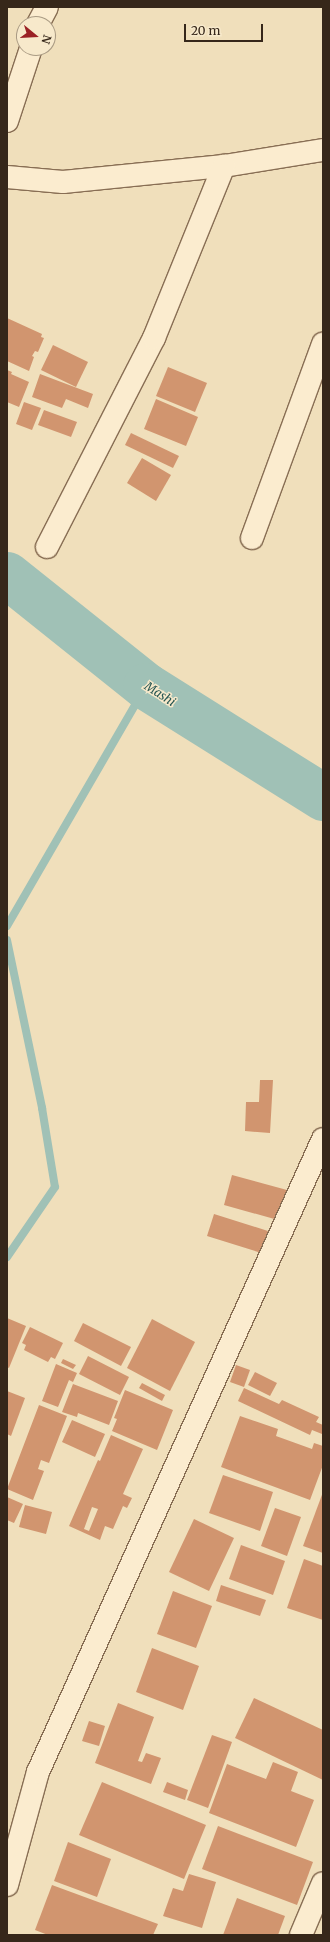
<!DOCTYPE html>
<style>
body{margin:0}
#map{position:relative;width:330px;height:1942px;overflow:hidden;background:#f0dfbb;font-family:Merriweather,serif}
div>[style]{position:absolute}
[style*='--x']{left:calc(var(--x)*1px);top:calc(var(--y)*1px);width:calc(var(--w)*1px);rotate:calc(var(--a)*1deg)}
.stream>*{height:8px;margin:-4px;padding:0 4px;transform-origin:4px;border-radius:4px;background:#a0c1b6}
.river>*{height:47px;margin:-23.5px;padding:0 23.5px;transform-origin:23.5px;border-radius:23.5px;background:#a0c1b6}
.building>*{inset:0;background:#d1956f}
.roads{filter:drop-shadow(1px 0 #886e54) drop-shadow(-1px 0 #886e54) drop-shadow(0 1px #886e54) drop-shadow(0 -1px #886e54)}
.minor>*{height:22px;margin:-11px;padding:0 11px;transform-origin:11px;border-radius:11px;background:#fbeccf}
span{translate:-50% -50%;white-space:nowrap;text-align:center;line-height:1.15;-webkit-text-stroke:3px #f7e9cb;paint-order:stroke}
.water-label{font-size:12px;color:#285753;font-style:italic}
.frame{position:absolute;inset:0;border:8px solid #36271a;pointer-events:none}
.north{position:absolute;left:16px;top:16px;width:40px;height:40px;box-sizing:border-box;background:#f7e9cb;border:1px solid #aa9b84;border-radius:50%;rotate:108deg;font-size:11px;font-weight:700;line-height:16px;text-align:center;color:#36271a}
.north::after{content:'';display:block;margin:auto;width:14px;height:18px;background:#9a2125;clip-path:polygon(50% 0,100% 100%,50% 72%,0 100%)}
.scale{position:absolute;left:184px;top:24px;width:79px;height:18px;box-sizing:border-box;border:2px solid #36271a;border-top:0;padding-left:5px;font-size:12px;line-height:14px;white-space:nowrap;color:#36271a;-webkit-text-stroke:3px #f7e9cb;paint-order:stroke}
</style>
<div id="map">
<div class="stream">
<div style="--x:7;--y:926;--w:277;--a:-59.9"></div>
<div style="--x:7;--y:940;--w:172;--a:78.2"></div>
<div style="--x:42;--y:1108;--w:80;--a:80.7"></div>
<div style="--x:55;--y:1187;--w:85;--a:124.4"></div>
</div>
<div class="river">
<div style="--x:7;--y:575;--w:178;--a:38.6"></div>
<div style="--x:146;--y:686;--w:209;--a:32.1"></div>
</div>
<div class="building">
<div style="clip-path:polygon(7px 318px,42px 334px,41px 337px,44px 338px,38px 352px,35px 351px,32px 356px,34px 357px,29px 371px,7px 361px)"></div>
<div style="clip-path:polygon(53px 345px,88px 362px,76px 387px,41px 370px)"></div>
<div style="clip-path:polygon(168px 367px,207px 383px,195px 412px,156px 396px)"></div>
<div style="clip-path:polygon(7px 370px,12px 372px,11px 374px,29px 382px,19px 407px,7px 402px)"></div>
<div style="clip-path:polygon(40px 374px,93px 394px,88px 408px,66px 399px,62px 408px,32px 397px)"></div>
<div style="clip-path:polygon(156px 399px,198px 417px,186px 446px,144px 429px)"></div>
<div style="clip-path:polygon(24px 402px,41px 408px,32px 430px,16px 424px)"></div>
<div style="clip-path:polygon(44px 410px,77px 422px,71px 437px,38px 425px)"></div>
<div style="clip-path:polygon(131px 433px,179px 456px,173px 468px,125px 445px)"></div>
<div style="clip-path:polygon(142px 458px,171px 475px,156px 501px,127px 483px)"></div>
<div style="clip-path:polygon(260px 1080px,273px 1080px,270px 1133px,245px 1131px,246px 1102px,259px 1102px)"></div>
<div style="clip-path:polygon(232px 1175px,287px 1190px,278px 1220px,224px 1205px)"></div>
<div style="clip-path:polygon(214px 1214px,268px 1231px,265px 1239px,272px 1241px,268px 1255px,207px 1236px)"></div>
<div style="clip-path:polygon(7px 1318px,26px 1326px,9px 1368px,7px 1367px)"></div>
<div style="clip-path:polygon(152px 1319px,195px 1342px,170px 1391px,127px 1368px)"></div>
<div style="clip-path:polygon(83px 1323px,131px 1347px,121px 1366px,74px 1341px)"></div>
<div style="clip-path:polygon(30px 1327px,63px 1343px,55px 1359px,51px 1357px,48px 1362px,24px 1350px,26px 1345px,22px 1343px)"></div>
<div style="clip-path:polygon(88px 1356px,129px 1377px,120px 1395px,79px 1374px)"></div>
<div style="clip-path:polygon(63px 1359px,76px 1365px,73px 1369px,61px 1363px)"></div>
<div style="clip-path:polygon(56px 1364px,77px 1373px,73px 1382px,69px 1380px,58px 1407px,42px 1401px)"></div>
<div style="clip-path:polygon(236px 1365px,250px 1370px,244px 1387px,230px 1382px)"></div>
<div style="clip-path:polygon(255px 1372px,277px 1383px,270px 1396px,248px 1385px)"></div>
<div style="clip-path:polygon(142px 1383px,165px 1395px,162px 1401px,139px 1388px)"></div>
<div style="clip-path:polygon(73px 1384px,118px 1401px,109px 1425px,78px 1413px,77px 1417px,62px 1412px)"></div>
<div style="clip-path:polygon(244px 1388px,279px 1404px,282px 1400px,319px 1417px,316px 1422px,323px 1425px,322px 1434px,312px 1430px,310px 1435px,238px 1401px)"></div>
<div style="clip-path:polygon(125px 1390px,173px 1410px,157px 1450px,112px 1431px,117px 1419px,114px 1418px)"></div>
<div style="clip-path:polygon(7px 1391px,25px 1398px,11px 1436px,7px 1434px)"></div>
<div style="clip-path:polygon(39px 1405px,67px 1416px,49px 1463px,41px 1460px,38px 1469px,44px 1471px,33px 1500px,7px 1489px)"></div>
<div style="clip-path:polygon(240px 1416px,278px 1429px,276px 1436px,312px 1449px,314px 1443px,323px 1446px,323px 1465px,310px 1500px,221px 1467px)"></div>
<div style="clip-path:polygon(72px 1420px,105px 1434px,95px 1457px,62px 1442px)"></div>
<div style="clip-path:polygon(evenodd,111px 1435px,143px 1449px,123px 1494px,132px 1498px,127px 1508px,123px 1506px,113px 1529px,105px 1526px,100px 1540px,69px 1526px,98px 1460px,100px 1461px,111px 1435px,92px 1507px,98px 1509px,89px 1531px,84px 1529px,92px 1507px)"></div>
<div style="clip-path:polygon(223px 1475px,273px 1492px,260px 1531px,209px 1513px)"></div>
<div style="clip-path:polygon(323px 1492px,323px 1553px,303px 1546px)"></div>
<div style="clip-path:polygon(7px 1497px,23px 1504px,14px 1523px,7px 1520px)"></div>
<div style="clip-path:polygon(25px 1505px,52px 1512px,46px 1534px,19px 1527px)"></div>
<div style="clip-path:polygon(275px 1508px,301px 1517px,287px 1556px,261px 1546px)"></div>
<div style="clip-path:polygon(194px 1519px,234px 1538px,209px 1591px,169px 1572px)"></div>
<div style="clip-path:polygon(241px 1545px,285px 1561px,273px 1595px,229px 1579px)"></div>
<div style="clip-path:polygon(304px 1559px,323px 1566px,323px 1620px,287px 1608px)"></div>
<div style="clip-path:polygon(221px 1585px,266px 1600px,260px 1616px,216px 1601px)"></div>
<div style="clip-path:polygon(173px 1591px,212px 1606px,196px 1648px,157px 1634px)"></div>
<div style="clip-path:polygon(152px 1648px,199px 1666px,183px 1710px,136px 1692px)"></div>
<div style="clip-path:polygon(254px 1698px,323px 1730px,323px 1780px,235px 1738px)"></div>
<div style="clip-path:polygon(118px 1703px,154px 1717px,138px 1761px,142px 1762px,146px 1753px,161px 1758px,151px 1784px,95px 1763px)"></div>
<div style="clip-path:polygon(89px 1721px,105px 1726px,99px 1746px,82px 1741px)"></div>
<div style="clip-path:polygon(212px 1735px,232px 1742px,208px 1808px,187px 1800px)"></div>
<div style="clip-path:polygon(273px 1762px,298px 1772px,291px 1791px,314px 1800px,296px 1847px,209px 1813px,227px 1764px,266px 1779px)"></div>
<div style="clip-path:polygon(102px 1782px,206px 1825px,184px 1879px,79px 1835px)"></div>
<div style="clip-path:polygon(167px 1782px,188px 1790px,185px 1800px,163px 1792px)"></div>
<div style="clip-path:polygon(218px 1826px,313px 1862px,297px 1905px,202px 1869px)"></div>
<div style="clip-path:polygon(68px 1842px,111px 1859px,97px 1897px,54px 1881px)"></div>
<div style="clip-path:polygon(189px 1874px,216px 1882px,202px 1928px,163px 1916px,173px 1888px,183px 1891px)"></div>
<div style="clip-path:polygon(52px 1885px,158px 1924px,153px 1935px,48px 1935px,35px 1930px)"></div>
<div style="clip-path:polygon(237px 1898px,285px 1916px,278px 1935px,223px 1935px)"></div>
</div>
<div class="roads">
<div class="minor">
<div style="--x:38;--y:24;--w:19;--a:-62"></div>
<div style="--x:7;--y:121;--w:77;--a:-71.8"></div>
<div style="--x:7;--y:177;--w:56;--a:5.1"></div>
<div style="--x:63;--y:182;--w:162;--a:-5.7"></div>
<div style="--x:224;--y:166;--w:100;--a:-9.2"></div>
<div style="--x:252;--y:538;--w:207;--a:-69.9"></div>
<div style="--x:47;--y:547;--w:235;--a:-62.9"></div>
<div style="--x:154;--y:338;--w:186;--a:-67.9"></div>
<div style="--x:7;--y:1885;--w:117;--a:-74.7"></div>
<div style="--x:38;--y:1772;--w:694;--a:-65.76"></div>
<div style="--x:301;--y:1935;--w:56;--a:-67.1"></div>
</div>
</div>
<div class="water-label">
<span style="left:160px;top:694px;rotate:33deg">Mashi</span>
</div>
<div class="frame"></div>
<div class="north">N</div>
<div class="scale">20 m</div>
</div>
